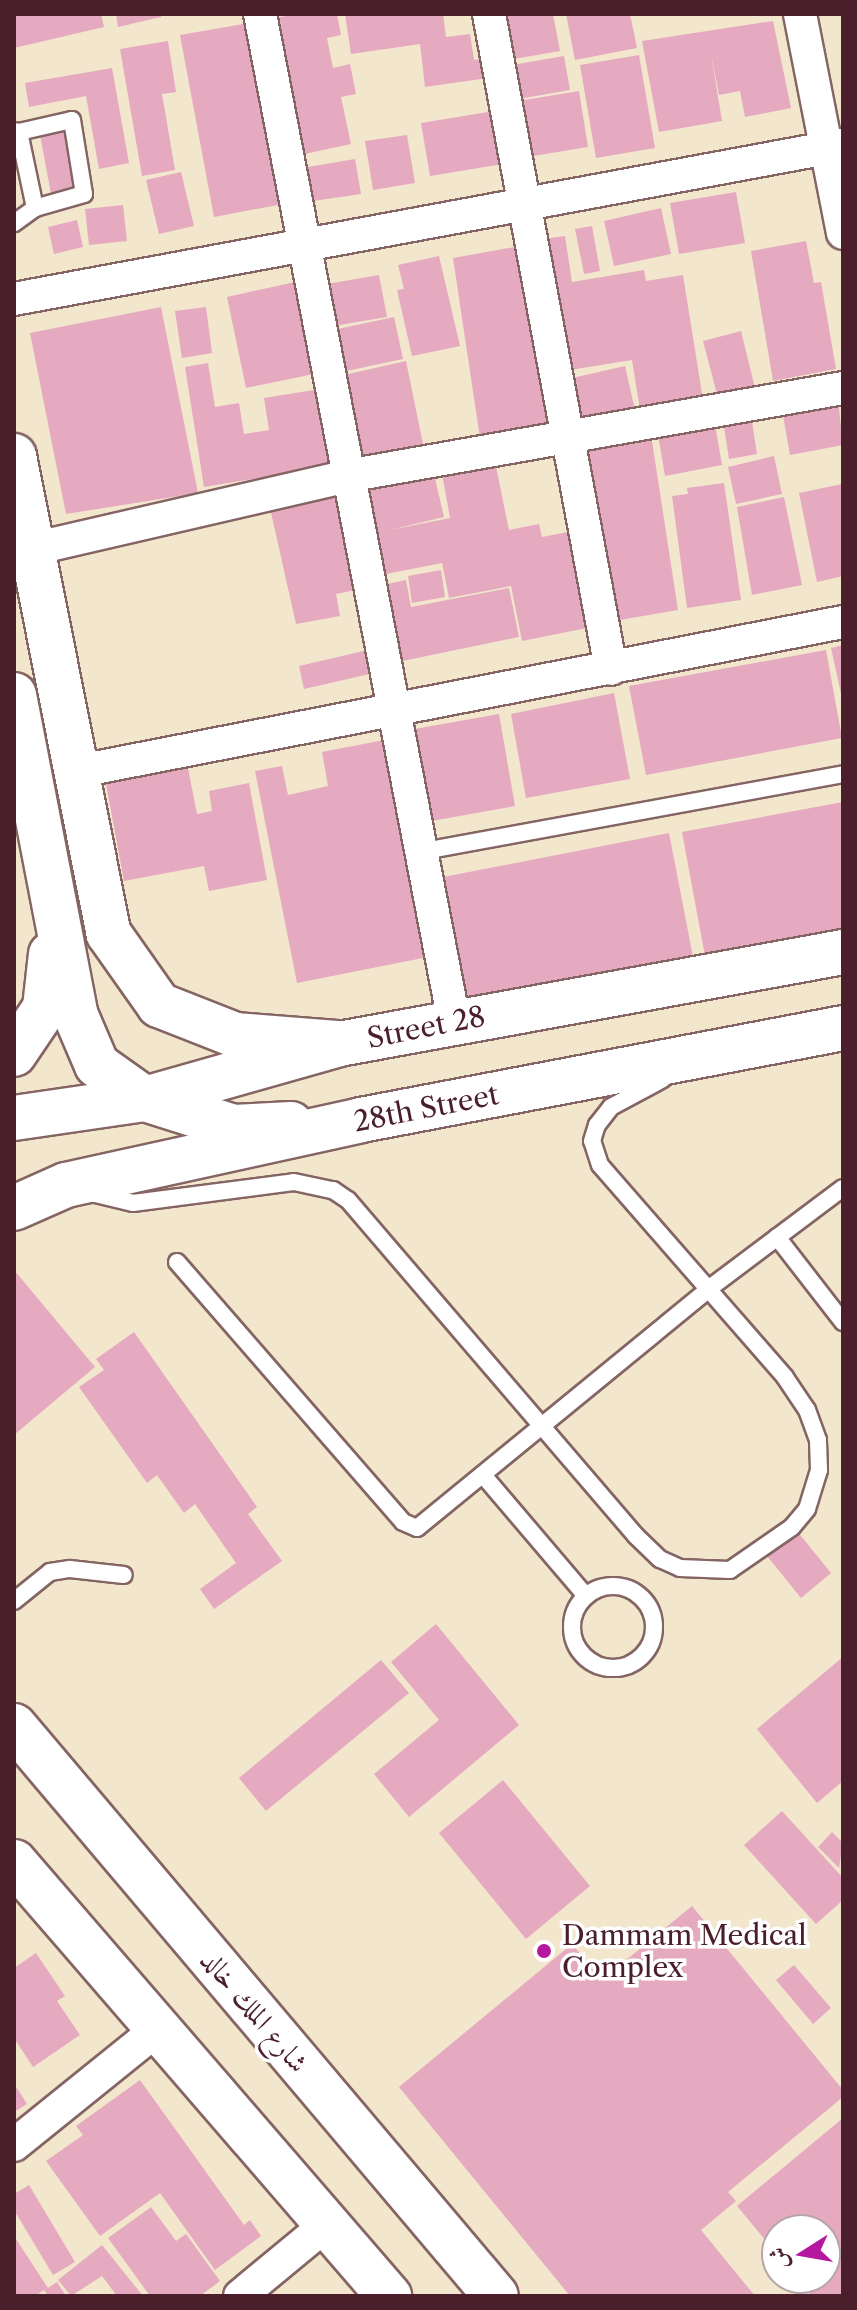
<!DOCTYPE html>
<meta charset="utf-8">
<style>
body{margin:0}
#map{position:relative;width:857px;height:2310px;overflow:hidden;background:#f2e6cc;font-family:"Libre Caslon Text",Amiri,serif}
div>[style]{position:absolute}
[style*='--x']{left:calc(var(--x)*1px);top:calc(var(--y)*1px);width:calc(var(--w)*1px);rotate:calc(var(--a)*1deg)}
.building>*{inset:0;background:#e5aac0}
.roads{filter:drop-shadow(2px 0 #856563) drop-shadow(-2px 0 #856563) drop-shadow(0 2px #856563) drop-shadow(0 -2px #856563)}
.lane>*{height:16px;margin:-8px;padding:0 8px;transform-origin:8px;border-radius:8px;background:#fff}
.lane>.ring{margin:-8px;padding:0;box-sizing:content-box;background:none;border:16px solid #fff;border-radius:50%}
.street>*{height:32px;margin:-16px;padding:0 16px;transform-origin:16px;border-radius:16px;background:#fff}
.secondary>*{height:44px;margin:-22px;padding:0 22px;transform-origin:22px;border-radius:22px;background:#fff}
.primary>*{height:44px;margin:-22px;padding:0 22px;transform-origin:22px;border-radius:22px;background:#fff}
.dots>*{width:22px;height:22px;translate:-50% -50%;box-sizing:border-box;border:4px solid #fff;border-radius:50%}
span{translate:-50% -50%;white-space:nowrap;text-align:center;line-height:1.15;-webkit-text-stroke:7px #fff;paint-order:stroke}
.street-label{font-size:28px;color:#4a1f2b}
.poi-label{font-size:28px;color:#4a1f2b}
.left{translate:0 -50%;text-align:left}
.frame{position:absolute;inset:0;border:16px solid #4a1f2b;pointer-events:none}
.north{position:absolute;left:761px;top:2214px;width:80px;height:80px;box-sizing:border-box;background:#fff;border:2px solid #b7a5aa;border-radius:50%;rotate:259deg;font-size:22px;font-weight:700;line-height:32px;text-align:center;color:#4a1f2b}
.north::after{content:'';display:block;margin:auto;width:28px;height:36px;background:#b5179e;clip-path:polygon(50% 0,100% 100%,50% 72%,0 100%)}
</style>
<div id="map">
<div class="building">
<div style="clip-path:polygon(14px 14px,101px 14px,104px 27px,14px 48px)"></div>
<div style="clip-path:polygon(116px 14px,161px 14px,161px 17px,118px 27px)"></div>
<div style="clip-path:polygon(295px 14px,337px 14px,341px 35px,327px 38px,333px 68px,350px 64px,356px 94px,341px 97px,351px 144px,295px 156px,267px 20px)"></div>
<div style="clip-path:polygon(345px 14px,443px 14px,446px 37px,470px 34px,474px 60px,485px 58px,488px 78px,425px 87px,420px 44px,351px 54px)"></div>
<div style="clip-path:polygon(500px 14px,553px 14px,560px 51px,508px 60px)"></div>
<div style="clip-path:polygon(566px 14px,630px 14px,637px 48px,575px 60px)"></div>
<div style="clip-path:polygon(773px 21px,791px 108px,745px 117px,740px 91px,719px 95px,711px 54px,722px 121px,659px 132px,642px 41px)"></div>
<div style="clip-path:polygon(249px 23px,283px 204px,214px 217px,180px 35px)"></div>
<div style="clip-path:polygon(168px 41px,176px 92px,162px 94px,175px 170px,142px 176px,120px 49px)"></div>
<div style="clip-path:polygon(639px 55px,655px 148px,596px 158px,580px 65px)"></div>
<div style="clip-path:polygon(564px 56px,570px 90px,513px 100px,507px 66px)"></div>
<div style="clip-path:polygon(112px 68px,129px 163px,99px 169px,86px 96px,29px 107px,25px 83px)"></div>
<div style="clip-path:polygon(579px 91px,588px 147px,521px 158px,512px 102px)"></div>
<div style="clip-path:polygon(494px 111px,503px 164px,430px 176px,421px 123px)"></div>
<div style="clip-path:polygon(66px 124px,77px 190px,51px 194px,39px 129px)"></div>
<div style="clip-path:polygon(407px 135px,415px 183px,373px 190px,365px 141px)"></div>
<div style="clip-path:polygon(355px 159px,361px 194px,313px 201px,308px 167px)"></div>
<div style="clip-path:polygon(181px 172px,194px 226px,159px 234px,146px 180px)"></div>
<div style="clip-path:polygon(736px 192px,745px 243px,679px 254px,670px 203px)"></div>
<div style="clip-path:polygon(123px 205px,127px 241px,89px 245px,85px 209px)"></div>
<div style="clip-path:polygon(661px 208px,671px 254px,614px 266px,604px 221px)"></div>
<div style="clip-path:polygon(77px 220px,83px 247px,54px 254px,48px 227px)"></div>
<div style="clip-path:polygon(592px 226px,600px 271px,584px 274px,575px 229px)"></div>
<div style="clip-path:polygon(565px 236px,572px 282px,644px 270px,646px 281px,683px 275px,703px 400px,640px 410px,632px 360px,564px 371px,543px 239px)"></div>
<div style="clip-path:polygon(806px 241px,814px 283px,821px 282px,836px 369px,773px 381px,751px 251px)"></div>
<div style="clip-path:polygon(520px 246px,552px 425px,480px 438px,453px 258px)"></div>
<div style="clip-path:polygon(439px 256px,460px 346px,412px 356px,397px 290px,404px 289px,398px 265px)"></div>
<div style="clip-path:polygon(379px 275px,387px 317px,328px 327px,321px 285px)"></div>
<div style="clip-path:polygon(295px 282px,314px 374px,246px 388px,227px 297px)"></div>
<div style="clip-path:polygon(161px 307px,198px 493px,66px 514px,30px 333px)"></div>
<div style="clip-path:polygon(206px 307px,212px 353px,182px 358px,175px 311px)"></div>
<div style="clip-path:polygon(394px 317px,403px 359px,337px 373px,328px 331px)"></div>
<div style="clip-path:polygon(741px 331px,755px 388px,718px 398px,703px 341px)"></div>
<div style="clip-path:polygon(406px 361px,424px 449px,357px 463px,339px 376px)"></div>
<div style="clip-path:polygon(208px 363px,215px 407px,239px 403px,244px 434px,269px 430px,264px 398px,320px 389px,332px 466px,204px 487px,185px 367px)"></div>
<div style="clip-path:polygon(625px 366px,635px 410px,578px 423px,568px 379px)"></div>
<div style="clip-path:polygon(838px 400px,843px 445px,790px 455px,782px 410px)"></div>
<div style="clip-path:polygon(750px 409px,757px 454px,729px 459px,722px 414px)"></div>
<div style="clip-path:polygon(714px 419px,722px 465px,665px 476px,657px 429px)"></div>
<div style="clip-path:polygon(650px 428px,678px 610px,614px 621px,583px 439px)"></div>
<div style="clip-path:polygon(774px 456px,782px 494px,736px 504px,728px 467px)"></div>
<div style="clip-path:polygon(494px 457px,509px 530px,539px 524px,542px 537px,573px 531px,592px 627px,522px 641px,511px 586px,449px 598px,442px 563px,381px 575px,362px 486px,433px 470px,444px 517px,390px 530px,450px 518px,441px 468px)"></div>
<div style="clip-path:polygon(724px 483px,741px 600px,687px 608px,672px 496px,688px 494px,687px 488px)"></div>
<div style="clip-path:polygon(842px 484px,843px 576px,817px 582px,799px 493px)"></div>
<div style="clip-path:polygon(341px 494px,360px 589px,336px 594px,340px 616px,296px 624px,270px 508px)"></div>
<div style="clip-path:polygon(784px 497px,802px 585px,752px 595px,737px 507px)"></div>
<div style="clip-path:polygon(441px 570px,445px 597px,412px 603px,408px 576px)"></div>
<div style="clip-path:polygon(406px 580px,411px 607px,509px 588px,519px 637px,393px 663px,378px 586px)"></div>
<div style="clip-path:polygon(843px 645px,843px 698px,842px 698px,831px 648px)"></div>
<div style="clip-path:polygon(368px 650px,374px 673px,304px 689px,299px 666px)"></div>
<div style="clip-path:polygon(826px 650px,842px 738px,646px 775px,629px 686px)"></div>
<div style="clip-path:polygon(614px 693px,630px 779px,526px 798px,511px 714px)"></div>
<div style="clip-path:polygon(499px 714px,515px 806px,426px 822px,409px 730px)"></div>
<div style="clip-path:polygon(384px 740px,423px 958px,297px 983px,255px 771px,282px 766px,288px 795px,328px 786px,322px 752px)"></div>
<div style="clip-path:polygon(185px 753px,197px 814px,212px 811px,209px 791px,249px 783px,267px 880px,209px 891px,204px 866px,124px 881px,103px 768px)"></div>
<div style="clip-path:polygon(843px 802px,843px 930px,705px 956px,682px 832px)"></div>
<div style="clip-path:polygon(669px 833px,693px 957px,458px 1003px,433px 879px)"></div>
<div style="clip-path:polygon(14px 1270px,95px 1367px,14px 1435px)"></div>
<div style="clip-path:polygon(134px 1332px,257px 1507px,248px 1514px,282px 1561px,214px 1609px,200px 1589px,236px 1563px,195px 1504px,184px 1513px,157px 1475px,147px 1483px,79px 1387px,104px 1370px,96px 1359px)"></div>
<div style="clip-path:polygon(797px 1531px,831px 1573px,801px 1598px,767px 1556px)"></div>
<div style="clip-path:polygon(436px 1624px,519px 1725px,409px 1817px,374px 1774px,439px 1720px,391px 1662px)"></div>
<div style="clip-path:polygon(843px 1657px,843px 1781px,817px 1803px,757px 1729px)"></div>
<div style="clip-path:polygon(381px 1660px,409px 1693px,266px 1811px,239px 1778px)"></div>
<div style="clip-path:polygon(503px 1780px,590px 1886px,526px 1939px,439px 1833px)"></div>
<div style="clip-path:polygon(782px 1811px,843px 1878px,843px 1900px,816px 1924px,744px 1845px)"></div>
<div style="clip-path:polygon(832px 1832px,843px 1843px,839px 1868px,818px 1847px)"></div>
<div style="clip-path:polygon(692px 1906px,843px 2090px,843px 2097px,728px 2192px,736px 2201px,701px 2230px,755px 2296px,570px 2296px,399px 2087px,572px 1944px,602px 1980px)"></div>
<div style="clip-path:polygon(36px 1953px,65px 1996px,57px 2001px,80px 2035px,33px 2067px,14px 2038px,14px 1968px)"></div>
<div style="clip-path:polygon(794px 1965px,831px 2008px,813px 2024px,776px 1980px)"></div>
<div style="clip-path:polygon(140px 2080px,244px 2225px,250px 2220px,261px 2236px,215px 2270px,160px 2193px,100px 2236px,46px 2161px,83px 2135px,76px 2126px)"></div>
<div style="clip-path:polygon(17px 2088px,27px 2104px,14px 2112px,14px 2089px)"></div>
<div style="clip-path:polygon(843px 2118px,843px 2296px,811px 2296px,797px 2278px,825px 2278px,825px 2230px,777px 2230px,777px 2254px,737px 2206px)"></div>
<div style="clip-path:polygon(29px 2185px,75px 2262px,53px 2275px,14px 2210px,14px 2194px)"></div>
<div style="clip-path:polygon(151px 2207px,176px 2241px,186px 2234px,220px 2281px,200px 2296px,150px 2296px,108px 2238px)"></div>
<div style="clip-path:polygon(14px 2236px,48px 2288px,57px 2282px,66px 2296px,48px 2296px,44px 2290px,35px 2296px,14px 2296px)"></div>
<div style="clip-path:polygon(102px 2245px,143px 2296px,117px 2296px,102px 2276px,71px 2296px,58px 2280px)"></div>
</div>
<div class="roads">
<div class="lane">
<div style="--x:14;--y:131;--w:5;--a:11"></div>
<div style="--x:19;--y:132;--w:78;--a:78.1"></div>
<div style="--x:35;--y:208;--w:26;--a:144"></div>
<div style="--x:19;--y:132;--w:54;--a:-12.8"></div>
<div style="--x:72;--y:120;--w:75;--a:80.8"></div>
<div style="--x:84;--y:194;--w:51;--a:164.1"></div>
<div style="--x:419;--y:852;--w:431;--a:-10.4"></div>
<div style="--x:87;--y:1192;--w:47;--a:13.4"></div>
<div style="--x:133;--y:1203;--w:162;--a:-7.4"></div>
<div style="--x:294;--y:1182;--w:40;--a:12"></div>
<div style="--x:333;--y:1190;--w:18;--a:34"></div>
<div style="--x:348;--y:1200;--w:443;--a:49.4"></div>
<div style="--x:636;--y:1536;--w:33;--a:44"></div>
<div style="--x:660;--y:1559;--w:22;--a:24"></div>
<div style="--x:680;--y:1568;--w:50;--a:2.3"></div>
<div style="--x:730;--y:1570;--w:75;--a:-34.7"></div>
<div style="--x:792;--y:1527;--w:23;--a:-50"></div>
<div style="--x:807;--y:1509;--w:41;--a:-72.9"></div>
<div style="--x:819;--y:1470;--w:30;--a:-92"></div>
<div style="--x:818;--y:1440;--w:32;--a:-110"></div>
<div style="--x:807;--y:1410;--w:40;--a:-124"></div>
<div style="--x:785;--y:1377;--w:281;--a:-131.1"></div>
<div style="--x:600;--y:1165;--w:25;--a:-108"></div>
<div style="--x:592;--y:1141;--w:17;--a:-73"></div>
<div style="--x:597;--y:1125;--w:23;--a:-52"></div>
<div style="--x:611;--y:1107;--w:59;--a:-28.3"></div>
<div style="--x:777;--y:1237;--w:108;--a:52.2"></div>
<div style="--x:177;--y:1262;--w:344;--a:49"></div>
<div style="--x:403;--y:1522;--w:15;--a:23"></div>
<div style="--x:417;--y:1528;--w:380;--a:-39.3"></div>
<div style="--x:711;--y:1287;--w:165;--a:-36.9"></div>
<div style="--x:483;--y:1475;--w:159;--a:49.6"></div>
<div class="ring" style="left:572px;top:1586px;width:66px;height:66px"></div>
<div style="--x:14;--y:1601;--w:46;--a:-38.9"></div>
<div style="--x:50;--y:1572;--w:20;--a:-9"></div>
<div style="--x:70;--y:1569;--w:54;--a:6.3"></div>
</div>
<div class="street">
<div style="--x:260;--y:14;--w:1026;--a:79.1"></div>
<div style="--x:489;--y:14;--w:666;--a:79.45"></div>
<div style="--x:800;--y:14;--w:223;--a:78.9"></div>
<div style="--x:14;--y:299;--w:843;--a:-10.52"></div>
<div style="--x:32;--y:549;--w:323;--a:-13"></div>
<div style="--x:347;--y:476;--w:504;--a:-10.06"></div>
<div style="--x:74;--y:772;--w:783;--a:-11.04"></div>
<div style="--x:14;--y:2145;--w:185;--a:-38.9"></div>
<div style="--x:240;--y:2296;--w:113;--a:-39.6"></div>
</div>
<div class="secondary">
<div style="--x:14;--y:456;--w:487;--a:78.8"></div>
<div style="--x:109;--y:934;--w:87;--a:54.8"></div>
<div style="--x:159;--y:1005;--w:82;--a:21.5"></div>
<div style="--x:235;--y:1035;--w:102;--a:4.5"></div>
<div style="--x:14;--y:695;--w:327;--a:79.1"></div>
<div style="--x:76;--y:1016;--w:53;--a:66.8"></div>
<div style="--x:97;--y:1065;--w:59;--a:35.3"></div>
<div style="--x:145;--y:1099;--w:93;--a:17.5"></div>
<div style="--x:234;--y:1127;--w:57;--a:-3"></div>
<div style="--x:14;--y:1054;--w:55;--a:-56"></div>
<div style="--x:45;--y:1008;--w:54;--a:-83.7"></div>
</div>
<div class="primary">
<div style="--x:14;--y:1118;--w:132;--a:-8.3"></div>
<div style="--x:145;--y:1099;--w:202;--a:-15.8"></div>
<div style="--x:339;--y:1044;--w:512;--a:-10.34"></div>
<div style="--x:14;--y:1208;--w:57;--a:-23.9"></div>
<div style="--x:66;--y:1185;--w:302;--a:-12.4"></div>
<div style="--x:361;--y:1120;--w:491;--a:-10.8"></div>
<div style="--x:14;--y:1726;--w:746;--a:49.78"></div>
<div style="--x:14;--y:1862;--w:574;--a:49.17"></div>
</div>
</div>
<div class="dots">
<div style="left:544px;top:1951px;background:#b5179e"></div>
</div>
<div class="street-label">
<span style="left:426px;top:1027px;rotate:-11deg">Street 28</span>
<span style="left:426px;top:1108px;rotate:-11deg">28th Street</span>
<span style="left:255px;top:2011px;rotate:50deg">شارع الملك خالد</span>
</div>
<div class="poi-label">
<span class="left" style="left:562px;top:1951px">Dammam Medical<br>Complex</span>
</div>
<div class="frame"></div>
<div class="north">ش</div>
</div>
